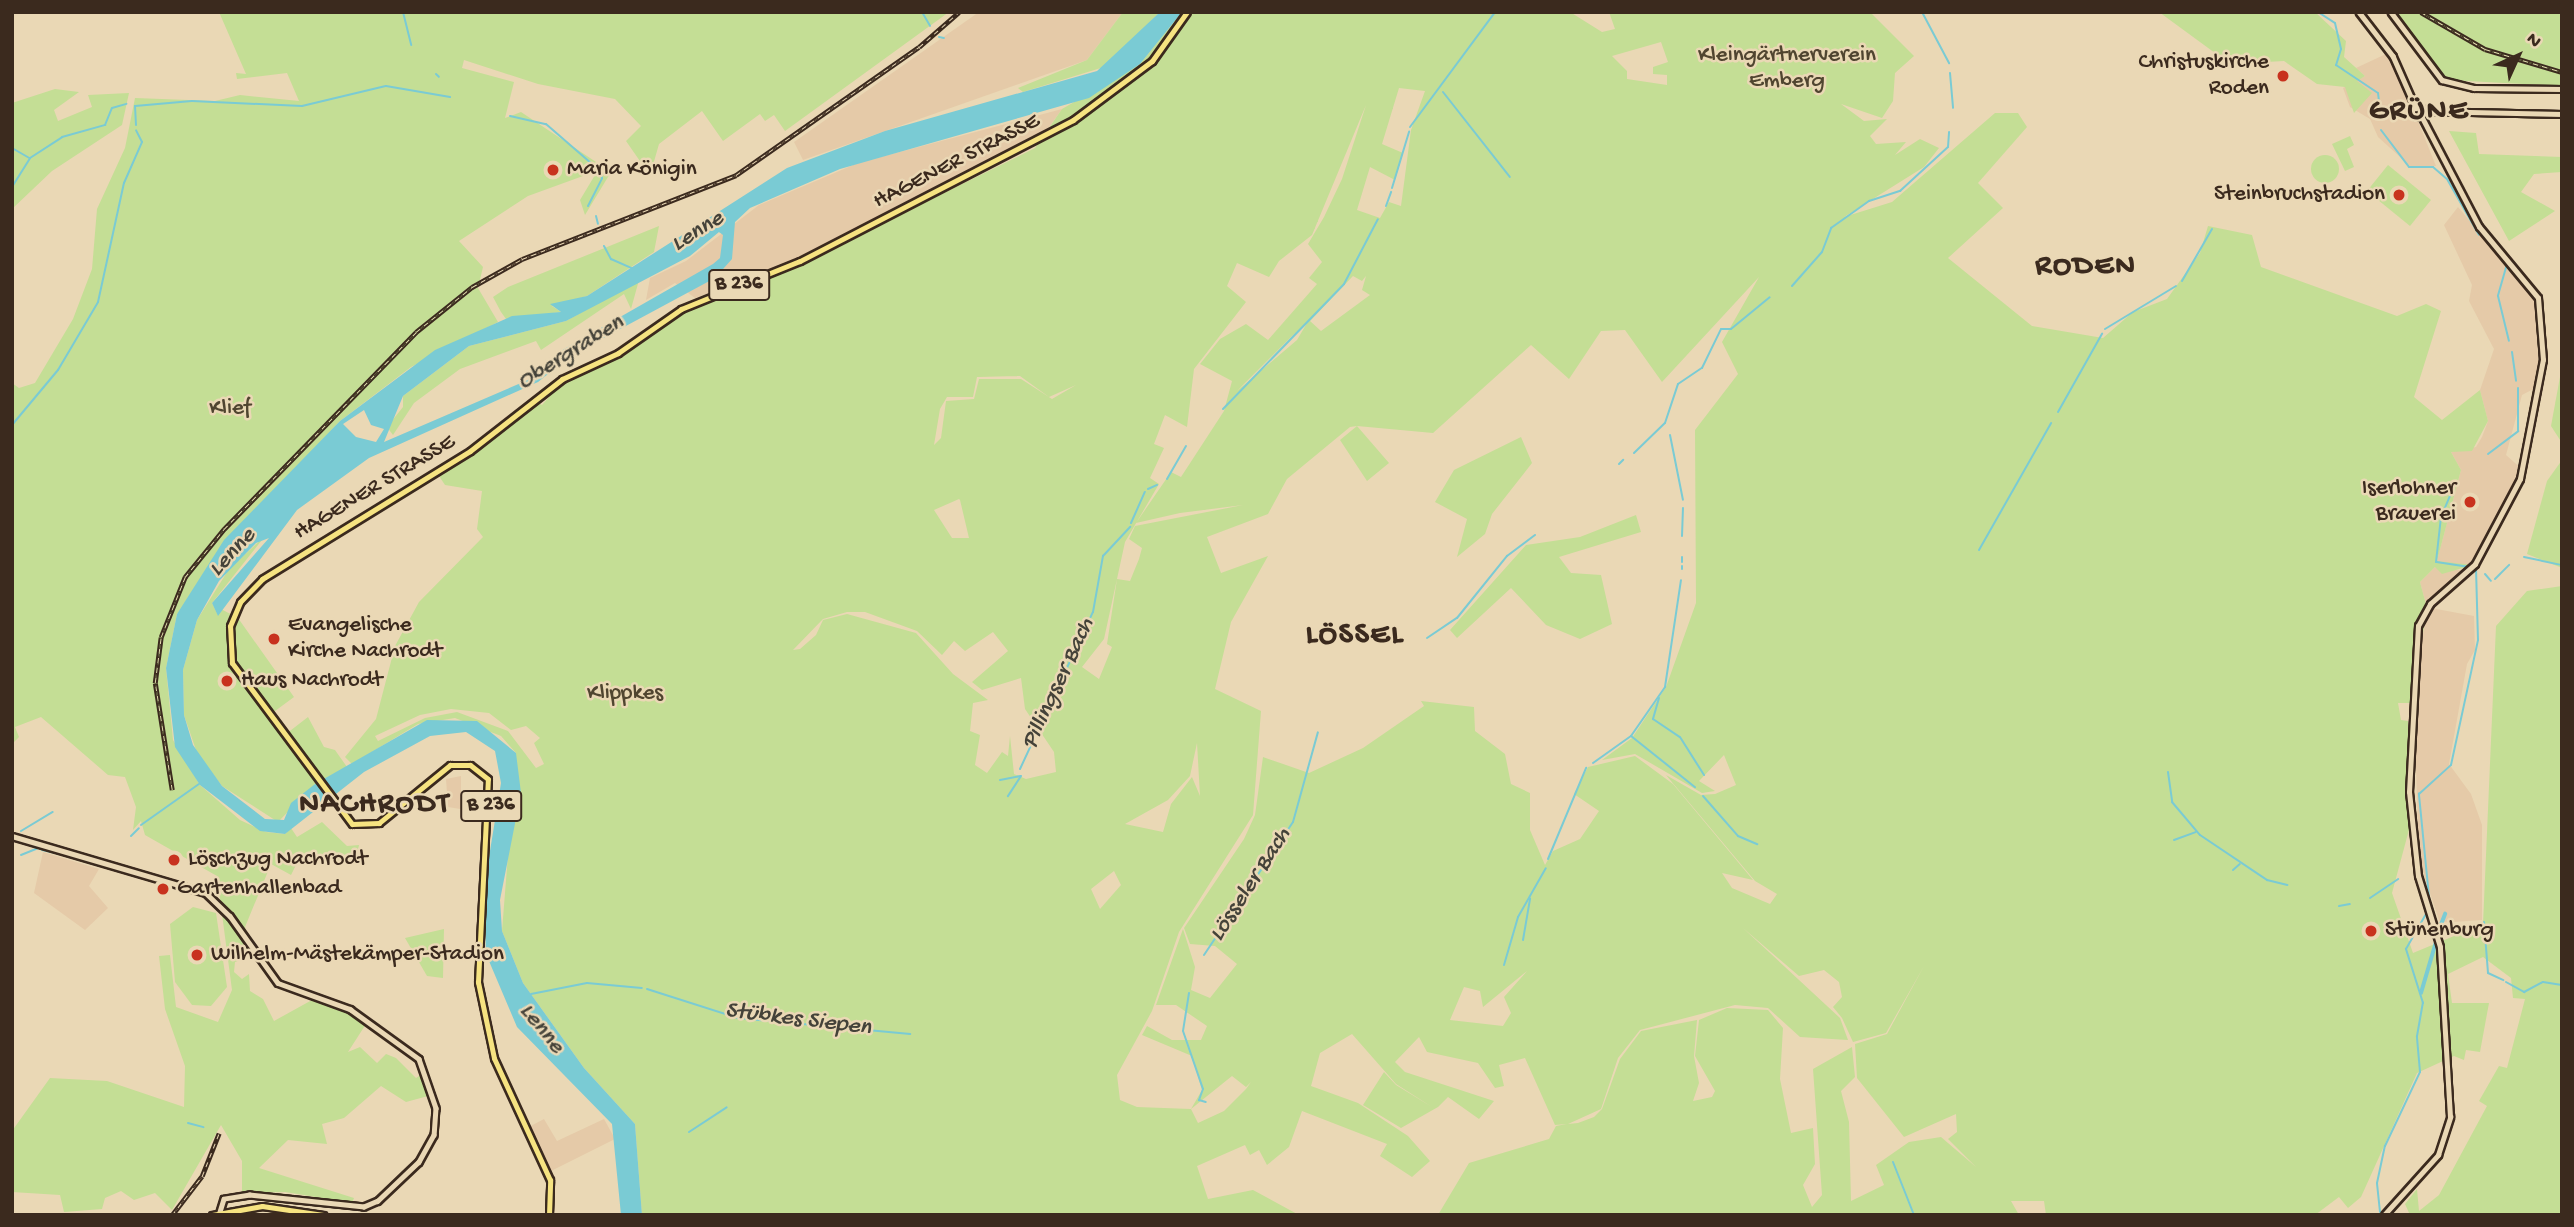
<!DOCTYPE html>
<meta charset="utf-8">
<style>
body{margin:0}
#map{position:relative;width:2574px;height:1227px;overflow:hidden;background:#ead8b5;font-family:"Gochi Hand",sans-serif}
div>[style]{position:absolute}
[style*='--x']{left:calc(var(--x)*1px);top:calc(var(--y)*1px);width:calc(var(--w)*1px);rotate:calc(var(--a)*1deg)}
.built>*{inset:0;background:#e5caa8}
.green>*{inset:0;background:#c4de95}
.round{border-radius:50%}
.water>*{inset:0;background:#7acbd4}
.stream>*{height:2px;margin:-1px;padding:0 1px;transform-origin:1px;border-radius:1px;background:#7acbd4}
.canal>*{height:3.5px;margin:-1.75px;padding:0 1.75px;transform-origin:1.75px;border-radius:1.75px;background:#7acbd4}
.roads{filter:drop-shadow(2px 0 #3b2a1e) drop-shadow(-2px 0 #3b2a1e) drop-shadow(0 2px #3b2a1e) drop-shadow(0 -2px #3b2a1e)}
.secondary>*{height:4.5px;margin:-2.25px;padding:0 2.25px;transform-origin:2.25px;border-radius:2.25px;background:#ead8b5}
.secondary>.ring{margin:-2.25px;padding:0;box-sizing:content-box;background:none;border:4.5px solid #ead8b5;border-radius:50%}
.primary>*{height:5px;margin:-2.5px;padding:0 2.5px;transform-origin:2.5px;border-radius:2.5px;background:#f6e381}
.rail>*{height:4.5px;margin-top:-2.25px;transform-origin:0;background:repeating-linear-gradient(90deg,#ead8b5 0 5px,#3b2a1e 0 10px);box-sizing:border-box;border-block:2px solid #3b2a1e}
.dots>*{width:19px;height:19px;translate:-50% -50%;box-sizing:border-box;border:4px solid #ead8b5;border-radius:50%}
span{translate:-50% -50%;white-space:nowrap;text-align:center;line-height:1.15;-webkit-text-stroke:5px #ead8b5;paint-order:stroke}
.shield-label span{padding:2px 5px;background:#ead8b5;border:2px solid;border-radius:5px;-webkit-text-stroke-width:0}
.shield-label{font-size:21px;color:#3b2a1e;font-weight:700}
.park-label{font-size:23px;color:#504530}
.poi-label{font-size:23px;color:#3b2a1e}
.right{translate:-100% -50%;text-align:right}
.left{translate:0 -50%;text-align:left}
.street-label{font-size:23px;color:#3b2a1e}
.water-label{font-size:24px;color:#444239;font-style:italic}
.district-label{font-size:30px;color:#3b2a1e;font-weight:700;letter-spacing:2px}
.frame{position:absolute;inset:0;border:14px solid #3b2a1e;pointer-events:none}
.north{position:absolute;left:2483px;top:21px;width:70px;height:70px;-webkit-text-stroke:5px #ead8b5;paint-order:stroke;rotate:45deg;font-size:19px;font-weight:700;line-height:28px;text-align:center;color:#3b2a1e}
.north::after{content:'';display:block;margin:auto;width:24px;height:32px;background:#3b2a1e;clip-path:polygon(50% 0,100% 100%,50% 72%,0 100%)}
</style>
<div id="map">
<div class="built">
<div style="clip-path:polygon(979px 12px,1123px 12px,1087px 60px,803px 160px,794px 142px)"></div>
<div style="clip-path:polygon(2388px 53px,2419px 105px,2413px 109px,2436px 166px,2410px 166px,2378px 137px,2370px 119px,2350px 107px,2343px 88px,2365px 76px,2356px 68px)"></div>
<div style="clip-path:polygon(1062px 109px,1042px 137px,1009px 156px,784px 266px,695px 298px,675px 283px,646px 300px,650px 278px,686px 261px,759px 205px,858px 163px)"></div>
<div style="clip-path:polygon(2458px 207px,2536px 300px,2539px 386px,2522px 395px,2506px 455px,2523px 470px,2473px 565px,2448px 567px,2437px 561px,2461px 470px,2451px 452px,2476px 447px,2482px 437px,2488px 421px,2480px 390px,2494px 349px,2469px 301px,2472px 285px,2444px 225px)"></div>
<div style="clip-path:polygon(2435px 567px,2468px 571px,2427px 608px,2420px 582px)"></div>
<div style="clip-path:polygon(2431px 608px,2474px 616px,2475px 650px,2467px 664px,2449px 764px,2471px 794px,2482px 825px,2482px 920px,2440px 923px,2419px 860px,2415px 735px,2422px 631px)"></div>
<div style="clip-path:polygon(461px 776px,461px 797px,472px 811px,448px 807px,446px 779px)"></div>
<div style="clip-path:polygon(43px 852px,99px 869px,89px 886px,108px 908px,85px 930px,34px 893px)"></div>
<div style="clip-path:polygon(544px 1119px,557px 1141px,604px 1119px,615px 1139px,547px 1173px,525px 1129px)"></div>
</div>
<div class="green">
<div style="clip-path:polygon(219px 12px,949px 12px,785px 131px,774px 115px,765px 121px,760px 114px,723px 141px,702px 111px,659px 144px,653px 165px,642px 164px,626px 141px,641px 126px,615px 99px,538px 84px,464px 60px,462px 68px,514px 82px,505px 118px,521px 112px,596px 162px,583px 176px,528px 196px,459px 241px,483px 267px,478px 288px,498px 322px,411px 367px,340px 421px,253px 514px,177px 614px,166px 668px,173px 740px,200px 785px,240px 820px,266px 832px,285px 834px,291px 828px,297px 837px,322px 822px,347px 846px,359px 845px,356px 861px,297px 863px,291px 875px,271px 864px,245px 927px,251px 956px,235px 962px,234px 972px,242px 979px,249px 974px,250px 991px,263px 999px,274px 1021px,312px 1000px,350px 1011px,366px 1024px,348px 1052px,360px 1047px,377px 1063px,386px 1054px,396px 1058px,416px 1078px,424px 1073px,428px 1096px,406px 1102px,381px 1086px,344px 1118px,322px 1124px,327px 1144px,288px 1140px,259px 1168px,354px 1198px,352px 1203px,285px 1192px,242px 1193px,242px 1161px,221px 1125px,172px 1210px,155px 1193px,134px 1200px,121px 1191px,105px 1198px,102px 1209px,64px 1212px,60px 1195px,12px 1192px,12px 1131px,50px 1078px,107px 1081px,184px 1107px,185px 1066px,165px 1009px,159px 956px,170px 955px,176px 1007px,218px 1022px,232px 990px,217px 876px,145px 835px,141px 821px,133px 830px,136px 807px,125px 777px,108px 775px,41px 717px,15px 727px,19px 737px,12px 744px,12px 383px,19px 388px,35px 383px,73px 319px,92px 269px,97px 209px,125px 148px,135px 98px,215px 101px,240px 95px,299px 101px,287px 73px,237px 79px,236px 73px,246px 74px)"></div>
<div style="clip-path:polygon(1123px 12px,1160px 12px,1104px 67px,1023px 92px,1018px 88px,1087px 60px)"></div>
<div style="clip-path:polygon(evenodd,1182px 12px,1570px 12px,1602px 32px,1615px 29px,1609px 12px,1870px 12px,1914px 56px,1895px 73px,1893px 101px,1882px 118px,1841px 104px,1864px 121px,1887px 119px,1870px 136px,1876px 144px,1906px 142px,1895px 155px,1920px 139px,1939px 148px,1924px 167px,1844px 217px,1892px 202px,1995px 113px,2018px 113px,2027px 127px,1978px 183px,2003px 208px,1948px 258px,2032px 326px,2103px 338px,2133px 312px,2167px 299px,2200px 253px,2208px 226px,2252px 235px,2261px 267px,2397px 316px,2426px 304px,2441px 311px,2414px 397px,2442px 420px,2480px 390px,2488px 421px,2472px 451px,2451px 452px,2461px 470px,2437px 561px,2473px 565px,2442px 574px,2435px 567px,2420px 582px,2427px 608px,2412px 703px,2398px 703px,2401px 720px,2408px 721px,2410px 826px,2392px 893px,2413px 953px,2483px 924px,2496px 626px,2527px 591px,2562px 586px,2562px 1215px,2410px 1215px,2405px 1204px,2417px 1189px,2419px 1211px,2439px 1195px,2487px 1106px,2479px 1101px,2499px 1066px,2507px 1068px,2525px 999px,2513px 998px,2511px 978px,2483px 957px,2448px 974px,2452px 1003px,2489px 1003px,2480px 1052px,2466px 1050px,2464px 1060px,2454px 1056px,2417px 1073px,2361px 1197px,2348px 1208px,2339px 1197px,2315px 1215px,2046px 1215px,2044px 1201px,2011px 1201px,2019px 1215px,1438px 1215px,1469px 1163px,1549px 1139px,1556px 1126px,1567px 1124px,1555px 1125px,1525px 1058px,1499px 1065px,1504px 1086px,1495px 1088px,1478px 1063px,1427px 1052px,1419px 1037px,1395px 1062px,1405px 1072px,1494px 1101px,1479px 1119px,1448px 1097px,1438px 1107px,1401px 1128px,1363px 1105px,1384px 1072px,1396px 1085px,1432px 1107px,1396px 1084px,1352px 1034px,1320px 1053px,1311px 1086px,1358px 1103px,1408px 1136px,1430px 1161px,1412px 1177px,1380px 1156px,1387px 1144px,1302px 1111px,1289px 1147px,1267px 1165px,1259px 1150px,1250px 1155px,1245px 1145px,1197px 1166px,1208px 1199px,1253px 1190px,1299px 1215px,642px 1215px,635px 1124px,584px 1068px,523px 983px,502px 931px,516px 753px,501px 736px,455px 718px,418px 724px,352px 764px,345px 757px,376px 719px,395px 646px,419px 602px,483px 537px,477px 529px,482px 491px,445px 485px,439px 476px,537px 402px,542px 405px,562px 382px,694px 307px,782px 273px,1035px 148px,1062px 109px,1140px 64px,1182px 12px,1661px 42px,1668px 62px,1653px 67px,1653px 74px,1667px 75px,1667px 85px,1627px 79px,1627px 71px,1612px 56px,1661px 42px,1182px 12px,1399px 88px,1425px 91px,1411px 130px,1401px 206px,1389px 202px,1380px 218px,1357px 210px,1370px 167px,1395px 180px,1403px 153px,1382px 144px,1399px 88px,1182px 12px,1366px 105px,1342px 179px,1324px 217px,1308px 244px,1322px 262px,1309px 278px,1317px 284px,1268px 340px,1246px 324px,1220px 339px,1200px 364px,1232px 381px,1224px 411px,1181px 477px,1171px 472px,1136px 523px,1180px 513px,1243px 505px,1135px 526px,1129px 539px,1142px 548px,1139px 559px,1130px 581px,1117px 579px,1107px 644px,1112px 647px,1099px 679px,1082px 667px,1104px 639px,1125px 542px,1159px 484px,1150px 478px,1164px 448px,1154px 444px,1165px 415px,1187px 427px,1194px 369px,1246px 302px,1227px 286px,1237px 263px,1269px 277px,1279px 261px,1312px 235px,1366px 105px,1182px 12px,1353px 276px,1362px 281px,1366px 276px,1362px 290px,1370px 295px,1321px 331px,1310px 321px,1353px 276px,1182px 12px,1759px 277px,1722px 342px,1738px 374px,1695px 430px,1696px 603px,1666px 687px,1632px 738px,1602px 760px,1635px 754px,1702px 793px,1715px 791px,1699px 781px,1724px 755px,1736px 785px,1715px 794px,1701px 795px,1666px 775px,1755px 881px,1777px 894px,1770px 904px,1732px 888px,1722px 873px,1753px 880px,1673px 784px,1635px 756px,1588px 767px,1574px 794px,1599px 811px,1580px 839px,1553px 851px,1545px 865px,1530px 830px,1530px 793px,1511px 784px,1505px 754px,1475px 731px,1474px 707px,1421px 701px,1424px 706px,1363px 748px,1309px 773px,1263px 757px,1255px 815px,1244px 839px,1184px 928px,1190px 944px,1215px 946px,1237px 964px,1210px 998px,1191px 990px,1195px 967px,1183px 929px,1156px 1005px,1176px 1005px,1207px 1026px,1201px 1040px,1172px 1040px,1147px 1026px,1142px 1035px,1192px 1056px,1202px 1090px,1191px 1109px,1137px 1107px,1120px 1100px,1117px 1075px,1152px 1011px,1179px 932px,1253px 815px,1261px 711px,1215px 689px,1231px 622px,1268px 556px,1221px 573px,1207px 537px,1268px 514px,1287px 479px,1350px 427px,1357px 426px,1340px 440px,1367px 481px,1389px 463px,1357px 426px,1433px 433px,1531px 345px,1569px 379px,1601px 331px,1625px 330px,1662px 382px,1759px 277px,1182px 12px,1307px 323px,1297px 340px,1237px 391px,1292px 336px,1307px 323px,1182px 12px,1020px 376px,1049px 397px,1076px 385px,1052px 399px,1021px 379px,979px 379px,974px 399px,946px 401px,941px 438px,934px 445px,940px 409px,947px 397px,973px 397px,977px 377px,1020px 376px,1182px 12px,959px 499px,960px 500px,969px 538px,952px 538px,934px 510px,959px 499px,1182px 12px,847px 612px,865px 612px,917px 631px,942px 655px,954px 641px,965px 651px,993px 632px,1008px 651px,972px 682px,982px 690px,1021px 678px,1025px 709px,1054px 752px,1056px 772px,1026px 779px,1014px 774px,1010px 736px,1008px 756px,1002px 752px,987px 773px,975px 765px,980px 735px,970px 731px,973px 703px,988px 700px,953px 674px,916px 633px,847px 614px,823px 620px,816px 635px,800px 649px,793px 650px,823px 619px,847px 612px,1182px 12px,451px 709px,489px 713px,511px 730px,526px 726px,540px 738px,534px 743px,544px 764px,536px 768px,508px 731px,457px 712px,425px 718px,378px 741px,375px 736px,420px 715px,451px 709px,1182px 12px,1197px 743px,1200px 796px,1192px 777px,1171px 804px,1163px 832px,1125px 824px,1168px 800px,1190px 776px,1197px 743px,1182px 12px,1114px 871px,1121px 885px,1100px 909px,1091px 889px,1114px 871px,1182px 12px,1743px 928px,1799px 976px,1824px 970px,1839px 982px,1842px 997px,1833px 1007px,1842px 1018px,1853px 1042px,1886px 1033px,1924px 966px,1887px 1034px,1855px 1044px,1857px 1078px,1904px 1137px,1956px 1114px,1957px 1132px,1948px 1139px,1976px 1167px,1941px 1137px,1909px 1142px,1876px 1165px,1884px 1185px,1851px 1201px,1849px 1122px,1841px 1091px,1855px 1077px,1852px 1047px,1813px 1069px,1822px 1195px,1812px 1207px,1803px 1185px,1815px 1164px,1813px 1128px,1791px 1133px,1780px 1079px,1783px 1028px,1768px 1010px,1727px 1008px,1699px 1020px,1695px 1056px,1715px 1091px,1712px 1097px,1693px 1101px,1699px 1083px,1694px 1056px,1697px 1020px,1641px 1031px,1620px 1059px,1602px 1109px,1594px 1117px,1578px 1123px,1568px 1124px,1601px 1109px,1618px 1058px,1640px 1030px,1735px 1005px,1768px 1008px,1800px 1037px,1848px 1040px,1840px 1018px,1743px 928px,1182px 12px,1527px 971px,1504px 997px,1511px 1013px,1503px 1026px,1450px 1020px,1464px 987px,1480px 991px,1483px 1007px,1527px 971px,1182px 12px,1232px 1076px,1246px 1087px,1251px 1082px,1246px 1089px,1224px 1111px,1198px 1123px,1191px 1109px,1232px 1076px)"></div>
<div style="clip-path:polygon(2159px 12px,2315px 12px,2346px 41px,2344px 57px,2365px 76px,2357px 81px,2372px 93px,2354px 113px,2345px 87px,2317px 84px,2284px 61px,2230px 64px)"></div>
<div style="clip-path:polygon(2396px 12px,2562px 12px,2562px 86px,2448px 80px,2430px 65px)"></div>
<div style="clip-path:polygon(55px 89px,79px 92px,54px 110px,58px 121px,92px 107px,88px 95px,129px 93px,122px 125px,52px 171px,12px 209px,12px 103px)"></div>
<div style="clip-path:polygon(2449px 131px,2476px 133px,2479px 154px,2562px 157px,2562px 172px,2534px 174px,2521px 192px,2555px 211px,2509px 241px)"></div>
<div style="clip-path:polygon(2350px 136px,2354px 145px,2347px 149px,2354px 167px,2345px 171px,2332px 144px)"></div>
<div class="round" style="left:2311px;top:155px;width:28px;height:28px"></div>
<div style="clip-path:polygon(601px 165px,611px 172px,585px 215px,580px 200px)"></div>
<div style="clip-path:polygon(2388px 165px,2431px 200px,2410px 226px,2367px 191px)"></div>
<div style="clip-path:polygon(659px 226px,654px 252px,587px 296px,552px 306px,561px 312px,506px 319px,501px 312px,493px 297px,508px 287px)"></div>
<div style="clip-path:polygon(639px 280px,631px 309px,624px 294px,541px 350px,536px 341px,460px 369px,414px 403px,393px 435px,387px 427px,403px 407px,403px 396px,469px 346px,566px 321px)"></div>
<div style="clip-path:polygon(2562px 366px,2562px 443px,2551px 426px)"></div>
<div style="clip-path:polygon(1521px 437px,1532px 463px,1492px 514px,1485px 534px,1457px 557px,1467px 519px,1435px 502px,1454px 470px)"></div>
<div style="clip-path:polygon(2562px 460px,2562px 568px,2527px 554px,2547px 481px)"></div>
<div style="clip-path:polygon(1636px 515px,1641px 532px,1559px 557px,1571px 573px,1601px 575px,1612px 624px,1580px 639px,1546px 625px,1511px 588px,1457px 638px,1450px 630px,1526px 545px,1580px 537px)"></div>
<div style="clip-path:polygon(266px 535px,212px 603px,218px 615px,221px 609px,238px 618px,294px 697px,271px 714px,286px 734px,308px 717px,324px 747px,335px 750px,347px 767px,315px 784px,278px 822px,222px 786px,197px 753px,184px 715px,183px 670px,197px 620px,229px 569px)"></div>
<div style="clip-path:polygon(193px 907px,216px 913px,227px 987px,211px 1006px,192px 1005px,175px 982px,170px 924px)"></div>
<div style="clip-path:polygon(444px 929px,443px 978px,427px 976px,405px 938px)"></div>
</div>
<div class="water">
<div style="clip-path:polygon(evenodd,1160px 12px,1182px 12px,1140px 64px,1089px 98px,840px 169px,750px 208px,735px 222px,732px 259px,715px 278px,572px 355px,538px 382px,369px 458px,297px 510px,218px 616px,212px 603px,269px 538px,256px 543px,219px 581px,197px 620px,183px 670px,184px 715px,193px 745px,222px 786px,265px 819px,284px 820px,291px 803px,315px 784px,427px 720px,477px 721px,516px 753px,521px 793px,500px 900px,502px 931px,523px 983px,584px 1068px,635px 1124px,642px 1215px,621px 1215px,612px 1124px,517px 1027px,486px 954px,484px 888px,501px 783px,495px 751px,466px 732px,430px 736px,364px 772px,285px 834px,260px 831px,200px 785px,175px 747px,166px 668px,177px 614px,224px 540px,340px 421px,435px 350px,512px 316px,561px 312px,550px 304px,587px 296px,787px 168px,885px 131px,1097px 71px,1160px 12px,719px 232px,723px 235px,720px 258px,713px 264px,564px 349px,535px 377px,384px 442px,403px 396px,469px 346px,566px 321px,690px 256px,719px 232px,1160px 12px,364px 410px,371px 425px,384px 429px,376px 442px,356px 437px,343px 424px,364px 410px)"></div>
</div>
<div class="stream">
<div style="--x:403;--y:12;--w:34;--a:76"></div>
<div style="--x:922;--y:12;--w:16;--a:60"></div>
<div style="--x:1922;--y:12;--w:58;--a:62.1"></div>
<div style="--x:2318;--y:12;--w:20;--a:33"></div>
<div style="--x:2335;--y:23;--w:27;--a:77"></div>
<div style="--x:2341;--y:49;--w:17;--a:107"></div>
<div style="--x:2336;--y:65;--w:50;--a:33.7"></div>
<div style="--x:2378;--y:93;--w:25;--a:83"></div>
<div style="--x:939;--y:37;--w:5;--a:11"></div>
<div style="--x:1950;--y:73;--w:35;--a:85"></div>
<div style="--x:436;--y:74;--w:4;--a:45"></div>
<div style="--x:1443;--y:92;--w:108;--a:51.8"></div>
<div style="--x:510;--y:116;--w:37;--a:13"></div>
<div style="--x:546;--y:124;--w:61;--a:41"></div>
<div style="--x:136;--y:125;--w:19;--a:-93"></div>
<div style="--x:135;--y:106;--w:57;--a:-5"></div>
<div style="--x:192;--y:101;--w:110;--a:2.6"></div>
<div style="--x:302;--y:106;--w:86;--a:-13.4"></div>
<div style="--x:386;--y:86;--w:65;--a:9.8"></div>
<div style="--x:1410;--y:127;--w:143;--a:-53.5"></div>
<div style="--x:2381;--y:130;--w:46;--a:52.9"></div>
<div style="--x:2409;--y:167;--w:24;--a:0"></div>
<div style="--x:2433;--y:167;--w:18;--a:41"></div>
<div style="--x:2447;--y:179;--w:64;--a:60.3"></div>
<div style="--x:12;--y:148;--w:20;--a:30"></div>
<div style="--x:12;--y:187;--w:34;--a:-58"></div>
<div style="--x:30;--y:158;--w:38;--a:-33"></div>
<div style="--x:62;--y:137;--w:45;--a:-15.6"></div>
<div style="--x:105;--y:125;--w:18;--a:-68"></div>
<div style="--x:112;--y:108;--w:15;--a:-16"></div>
<div style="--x:1392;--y:188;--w:59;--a:-73.1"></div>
<div style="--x:588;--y:206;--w:31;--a:-63"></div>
<div style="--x:602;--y:178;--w:10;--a:-114"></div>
<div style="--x:1386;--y:206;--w:15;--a:-70"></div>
<div style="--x:596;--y:216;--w:8;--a:76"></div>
<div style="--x:604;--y:246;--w:15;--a:62"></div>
<div style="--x:611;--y:259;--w:22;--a:24"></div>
<div style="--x:2507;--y:264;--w:33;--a:106"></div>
<div style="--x:2498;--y:296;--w:46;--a:76.3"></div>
<div style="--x:2182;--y:281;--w:60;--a:-60"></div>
<div style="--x:1792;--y:286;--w:45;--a:-48.6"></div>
<div style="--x:1822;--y:252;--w:26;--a:-69"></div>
<div style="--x:1831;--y:228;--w:47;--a:-35.4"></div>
<div style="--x:1869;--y:201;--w:33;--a:-18"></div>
<div style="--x:1900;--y:191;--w:65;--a:-42.5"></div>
<div style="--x:1948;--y:147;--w:15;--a:-86"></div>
<div style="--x:2105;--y:329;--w:83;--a:-31.2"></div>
<div style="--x:2512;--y:352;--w:29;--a:82"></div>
<div style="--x:1223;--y:409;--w:174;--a:-45.9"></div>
<div style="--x:1344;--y:284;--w:73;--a:-62.4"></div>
<div style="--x:2058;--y:412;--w:90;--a:-60.6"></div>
<div style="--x:12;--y:425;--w:72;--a:-50.1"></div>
<div style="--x:58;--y:370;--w:79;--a:-59.5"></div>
<div style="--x:98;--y:302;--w:122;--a:-77.7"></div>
<div style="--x:124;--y:183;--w:45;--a:-66.3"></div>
<div style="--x:142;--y:142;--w:13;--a:-117"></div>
<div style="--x:1670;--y:435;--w:66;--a:78.7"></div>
<div style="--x:1634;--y:453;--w:43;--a:-44.1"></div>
<div style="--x:1665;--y:423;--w:41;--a:-71.6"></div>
<div style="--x:1678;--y:384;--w:29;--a:-34"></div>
<div style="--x:1702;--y:368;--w:43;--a:-64"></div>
<div style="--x:1721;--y:329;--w:10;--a:0"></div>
<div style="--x:1731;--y:329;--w:50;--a:-39.4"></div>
<div style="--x:2488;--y:454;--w:38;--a:-37"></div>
<div style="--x:2518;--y:431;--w:43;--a:-90"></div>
<div style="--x:1619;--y:464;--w:6;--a:-45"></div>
<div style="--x:1167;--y:479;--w:38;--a:-60"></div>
<div style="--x:1148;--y:489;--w:10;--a:-24"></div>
<div style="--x:1131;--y:523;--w:34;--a:-66"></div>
<div style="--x:1682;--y:536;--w:28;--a:-88"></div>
<div style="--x:1979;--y:550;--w:146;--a:-60.4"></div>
<div style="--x:1682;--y:557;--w:5;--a:90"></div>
<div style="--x:2524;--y:557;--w:39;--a:12"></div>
<div style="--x:1682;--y:569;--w:3;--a:-90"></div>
<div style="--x:2485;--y:574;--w:9;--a:49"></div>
<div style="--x:2495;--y:579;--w:20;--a:-45"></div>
<div style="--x:1427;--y:638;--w:36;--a:-34"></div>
<div style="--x:1457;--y:618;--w:80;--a:-51.1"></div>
<div style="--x:1507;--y:556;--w:35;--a:-37"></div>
<div style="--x:1659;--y:698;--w:22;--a:106"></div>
<div style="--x:1653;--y:719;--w:32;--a:34"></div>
<div style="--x:1680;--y:737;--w:45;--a:57.7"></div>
<div style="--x:1631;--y:736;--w:82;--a:38.6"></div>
<div style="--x:1593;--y:763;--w:47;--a:-35.4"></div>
<div style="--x:1631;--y:736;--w:60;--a:-55.2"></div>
<div style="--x:1665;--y:687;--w:108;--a:-81.5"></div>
<div style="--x:1020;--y:769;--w:173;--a:-65.1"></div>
<div style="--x:1093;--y:612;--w:57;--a:-79.9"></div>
<div style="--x:1103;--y:556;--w:40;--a:-47"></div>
<div style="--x:2168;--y:772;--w:30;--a:82"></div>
<div style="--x:2172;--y:802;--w:43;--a:49.7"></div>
<div style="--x:2200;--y:835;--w:81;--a:33.9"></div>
<div style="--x:2267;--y:880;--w:21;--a:14"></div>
<div style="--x:1000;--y:780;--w:21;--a:-11"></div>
<div style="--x:1021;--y:776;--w:24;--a:123"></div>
<div style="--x:1703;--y:796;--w:53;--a:48.8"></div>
<div style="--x:1738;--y:836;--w:21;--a:23"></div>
<div style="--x:141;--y:825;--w:71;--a:-35.3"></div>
<div style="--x:21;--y:831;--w:37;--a:-31"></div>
<div style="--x:131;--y:836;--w:11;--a:-45"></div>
<div style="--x:2174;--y:840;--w:23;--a:-20"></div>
<div style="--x:42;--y:850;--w:51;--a:12.4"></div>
<div style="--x:21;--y:855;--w:18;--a:-22"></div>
<div style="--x:1548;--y:859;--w:99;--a:-67.3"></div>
<div style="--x:2233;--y:870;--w:9;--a:-41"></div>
<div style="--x:2370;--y:898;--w:34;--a:-34"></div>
<div style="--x:2339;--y:906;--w:11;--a:-10"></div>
<div style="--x:2430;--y:907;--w:114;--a:-95.6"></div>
<div style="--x:2419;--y:794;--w:43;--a:-42.2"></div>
<div style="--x:2451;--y:765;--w:128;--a:-77.8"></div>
<div style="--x:2478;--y:640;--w:72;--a:-91.6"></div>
<div style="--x:2476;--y:568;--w:40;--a:-171.5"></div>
<div style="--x:2436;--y:562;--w:45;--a:-83.7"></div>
<div style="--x:2441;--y:517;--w:33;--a:-67"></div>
<div style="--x:2484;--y:922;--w:51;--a:85.5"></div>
<div style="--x:2488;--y:973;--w:17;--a:25"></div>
<div style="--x:1523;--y:940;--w:42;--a:-80.3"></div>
<div style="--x:1204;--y:955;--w:160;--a:-56.2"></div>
<div style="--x:1293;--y:822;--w:93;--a:-74.5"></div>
<div style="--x:1504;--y:965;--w:50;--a:-73.7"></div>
<div style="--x:1518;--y:917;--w:56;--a:-60.3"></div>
<div style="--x:2506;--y:982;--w:21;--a:29"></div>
<div style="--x:2524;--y:992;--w:21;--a:-28"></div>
<div style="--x:2543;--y:982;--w:19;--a:9"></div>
<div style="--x:647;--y:989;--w:96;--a:17.7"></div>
<div style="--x:738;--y:1018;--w:173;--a:5.3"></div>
<div style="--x:1189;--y:993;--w:38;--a:99"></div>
<div style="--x:1183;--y:1031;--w:61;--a:71"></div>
<div style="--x:1203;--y:1089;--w:12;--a:110"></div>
<div style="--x:1199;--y:1100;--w:7;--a:16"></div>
<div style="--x:531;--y:994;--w:57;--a:-11.1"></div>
<div style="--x:587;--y:983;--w:55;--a:5.2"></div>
<div style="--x:188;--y:1123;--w:16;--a:15"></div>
<div style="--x:689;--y:1132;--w:45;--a:-33.3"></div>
<div style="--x:1893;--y:1162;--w:57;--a:68.4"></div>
<div style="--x:2380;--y:1212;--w:29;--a:-96"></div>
<div style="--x:2377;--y:1183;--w:38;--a:-78"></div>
<div style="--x:2385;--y:1146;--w:82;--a:-64.7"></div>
<div style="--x:2420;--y:1072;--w:36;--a:-95"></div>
<div style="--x:2417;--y:1036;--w:34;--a:-80"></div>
<div style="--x:2423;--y:1003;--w:57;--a:-107.5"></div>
<div style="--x:2406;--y:949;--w:40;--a:-60.3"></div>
</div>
<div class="canal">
<div style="--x:2439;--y:930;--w:17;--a:-69"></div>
<div style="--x:2421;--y:993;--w:53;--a:-73.6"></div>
</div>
<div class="roads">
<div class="secondary">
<div style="--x:2359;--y:12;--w:56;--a:52.3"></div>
<div style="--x:2393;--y:56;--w:57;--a:66.1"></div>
<div style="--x:2391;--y:12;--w:85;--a:53.1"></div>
<div style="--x:2442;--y:80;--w:33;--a:14"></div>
<div style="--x:2474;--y:88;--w:88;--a:0.7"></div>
<div class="ring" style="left:2413.5px;top:107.5px;width:6.5px;height:6.5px"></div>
<div style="--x:2424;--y:111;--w:138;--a:1.2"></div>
<div style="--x:12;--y:836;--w:202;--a:16.4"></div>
<div style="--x:206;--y:893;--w:33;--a:44"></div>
<div style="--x:230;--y:916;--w:82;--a:54.4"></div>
<div style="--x:278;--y:983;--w:77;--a:19.9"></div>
<div style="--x:350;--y:1009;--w:85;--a:35.9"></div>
<div style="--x:419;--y:1059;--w:52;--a:70.9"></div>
<div style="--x:436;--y:1108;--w:27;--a:94"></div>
<div style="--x:434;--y:1135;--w:31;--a:119"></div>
<div style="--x:419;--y:1162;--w:57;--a:136.4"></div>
<div style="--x:378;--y:1201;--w:15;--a:157"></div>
<div style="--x:364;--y:1207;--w:115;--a:-174"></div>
<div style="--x:250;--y:1195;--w:26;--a:171"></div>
<div style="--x:224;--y:1199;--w:14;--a:107"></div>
<div style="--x:2384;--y:1215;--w:81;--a:-48"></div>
<div style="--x:2438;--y:1155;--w:40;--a:-72"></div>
<div style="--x:2450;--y:1117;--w:170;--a:-93.4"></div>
<div style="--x:2440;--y:947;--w:74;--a:-107.2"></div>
<div style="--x:2418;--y:876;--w:84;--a:-96.1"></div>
<div style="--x:2409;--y:792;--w:166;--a:-86.9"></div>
<div style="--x:2418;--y:626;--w:25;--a:-61"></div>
<div style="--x:2430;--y:604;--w:60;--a:-41.6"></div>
<div style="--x:2475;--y:564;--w:96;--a:-62.1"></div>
<div style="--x:2520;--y:479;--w:121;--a:-79.1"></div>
<div style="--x:2543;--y:360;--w:62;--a:-94.6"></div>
<div style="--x:2538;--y:298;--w:92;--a:-129.7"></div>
<div style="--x:2479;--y:227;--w:123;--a:-117.6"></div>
</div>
<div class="primary">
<div style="--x:212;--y:1215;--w:51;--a:-10.2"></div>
<div style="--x:262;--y:1206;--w:62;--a:8.4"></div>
<div style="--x:549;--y:1215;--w:35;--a:-88"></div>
<div style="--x:550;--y:1180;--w:134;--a:-114.7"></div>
<div style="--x:494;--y:1058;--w:78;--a:-101.9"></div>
<div style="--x:478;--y:982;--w:203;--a:-87.2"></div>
<div style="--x:488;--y:779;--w:23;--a:-142"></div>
<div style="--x:470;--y:765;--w:20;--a:180"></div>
<div style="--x:450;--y:765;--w:92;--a:140.8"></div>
<div style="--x:379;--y:823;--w:27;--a:178"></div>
<div style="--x:352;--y:824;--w:201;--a:-126.7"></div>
<div style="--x:232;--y:663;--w:37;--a:-93"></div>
<div style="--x:230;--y:626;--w:26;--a:-67"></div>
<div style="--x:240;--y:602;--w:32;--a:-46"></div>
<div style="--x:262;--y:579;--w:244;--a:-31.6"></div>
<div style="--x:470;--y:451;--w:117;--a:-38"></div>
<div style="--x:562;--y:379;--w:62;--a:-24.9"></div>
<div style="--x:618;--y:353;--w:77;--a:-34.9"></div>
<div style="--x:681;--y:309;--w:128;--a:-22"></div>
<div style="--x:800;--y:261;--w:307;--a:-27.3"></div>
<div style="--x:1073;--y:120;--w:99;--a:-36.8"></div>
<div style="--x:1152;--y:61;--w:60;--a:-54.5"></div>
</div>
</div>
<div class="rail">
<div style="--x:2421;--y:12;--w:74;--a:30"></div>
<div style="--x:2485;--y:49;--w:80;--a:16.6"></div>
<div style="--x:172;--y:790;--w:108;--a:-99"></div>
<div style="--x:155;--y:683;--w:46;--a:-82.6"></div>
<div style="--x:161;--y:637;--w:65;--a:-68.2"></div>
<div style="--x:185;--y:577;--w:62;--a:-50.9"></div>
<div style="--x:224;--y:529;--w:275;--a:-45.7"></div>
<div style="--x:416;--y:332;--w:72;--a:-38.8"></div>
<div style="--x:472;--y:287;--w:57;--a:-29.2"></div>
<div style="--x:522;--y:259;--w:230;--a:-21.4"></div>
<div style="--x:736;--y:175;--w:223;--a:-35"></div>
<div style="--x:919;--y:47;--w:53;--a:-41.2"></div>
<div style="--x:172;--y:1215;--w:49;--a:-52.4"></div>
<div style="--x:202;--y:1176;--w:46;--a:-68.4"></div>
</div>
<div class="dots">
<div style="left:2283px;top:76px;background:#c8321e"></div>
<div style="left:553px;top:170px;background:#c8321e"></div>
<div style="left:2399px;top:195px;background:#c8321e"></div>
<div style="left:2470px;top:502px;background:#c8321e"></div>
<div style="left:274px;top:639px;background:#c8321e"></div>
<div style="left:227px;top:681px;background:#c8321e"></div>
<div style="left:174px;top:860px;background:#c8321e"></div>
<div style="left:163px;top:889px;background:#c8321e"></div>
<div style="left:2371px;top:931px;background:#c8321e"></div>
<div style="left:197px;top:955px;background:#c8321e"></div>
</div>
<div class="shield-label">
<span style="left:739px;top:285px">B 236</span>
<span style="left:491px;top:806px">B 236</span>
</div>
<div class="park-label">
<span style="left:1787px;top:69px">Kleingärtnerverein<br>Emberg</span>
<span style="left:230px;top:409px">Klief</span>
<span style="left:625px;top:694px">Klippkes</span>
</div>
<div class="poi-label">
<span class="right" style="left:2269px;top:76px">Christuskirche<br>Roden</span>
<span class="left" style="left:567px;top:170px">Maria Königin</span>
<span class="right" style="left:2385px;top:195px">Steinbruchstadion</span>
<span class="right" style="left:2456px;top:502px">Iserlohner<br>Brauerei</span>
<span class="left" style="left:288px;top:639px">Evangelische<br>Kirche Nachrodt</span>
<span class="left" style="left:241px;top:681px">Haus Nachrodt</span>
<span class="left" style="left:188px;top:860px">Löschzug Nachrodt</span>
<span class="left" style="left:177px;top:889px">Gartenhallenbad</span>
<span class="left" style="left:2385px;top:931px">Stünenburg</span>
<span class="left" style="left:211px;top:955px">Wilhelm-Mästekämper-Stadion</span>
</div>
<div class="street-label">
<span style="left:957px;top:162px;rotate:-27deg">HAGENER STRASSE</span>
<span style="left:375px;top:488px;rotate:-31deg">HAGENER STRASSE</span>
</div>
<div class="water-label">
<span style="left:698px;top:232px;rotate:-32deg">Lenne</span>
<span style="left:571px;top:353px;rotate:-32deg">Obergraben</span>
<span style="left:233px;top:553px;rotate:-47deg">Lenne</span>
<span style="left:1059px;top:684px;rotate:-65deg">Pillingser Bach</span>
<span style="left:1251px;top:885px;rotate:-57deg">Lösseler Bach</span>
<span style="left:798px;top:1020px;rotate:7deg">Stübkes Siepen</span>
<span style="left:541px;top:1029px;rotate:51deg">Lenne</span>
</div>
<div class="district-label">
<span style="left:2419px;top:113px">GRÜNE</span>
<span style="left:2086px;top:268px">RODEN</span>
<span style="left:1355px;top:637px">LÖSSEL</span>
<span style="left:375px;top:806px">NACHRODT</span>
</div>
<div class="frame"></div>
<div class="north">N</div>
</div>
